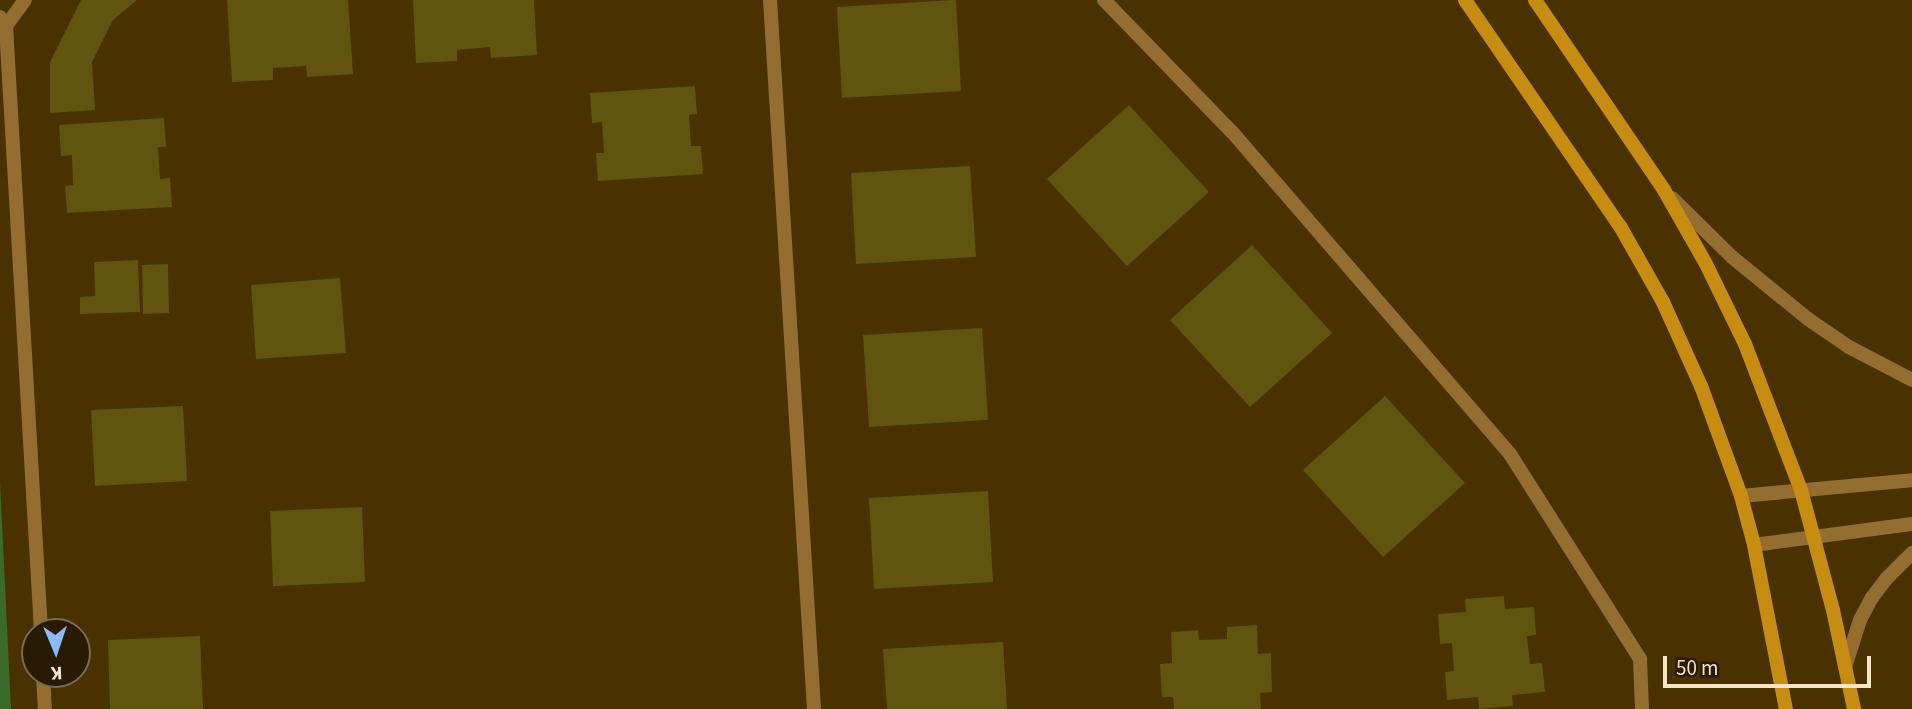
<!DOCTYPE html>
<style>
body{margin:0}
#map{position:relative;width:1912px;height:709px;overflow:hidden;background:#4a3100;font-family:"Source Sans 3",sans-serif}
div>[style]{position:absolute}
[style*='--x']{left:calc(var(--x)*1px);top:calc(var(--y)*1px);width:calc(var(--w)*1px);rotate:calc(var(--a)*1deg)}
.green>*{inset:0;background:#3b6b2a}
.building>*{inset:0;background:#61540e}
.minor>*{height:14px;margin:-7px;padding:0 7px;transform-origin:7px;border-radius:7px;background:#936e30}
.tertiary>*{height:14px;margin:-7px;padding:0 7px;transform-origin:7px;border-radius:7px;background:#936e30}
.secondary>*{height:14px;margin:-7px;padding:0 7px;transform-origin:7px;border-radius:7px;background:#c78c12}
span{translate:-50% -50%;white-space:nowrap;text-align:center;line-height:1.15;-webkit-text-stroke:6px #291b03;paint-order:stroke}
.north{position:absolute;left:21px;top:618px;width:70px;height:70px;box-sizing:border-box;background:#291b03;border:2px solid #7c6b51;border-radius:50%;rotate:178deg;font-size:19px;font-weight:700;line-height:28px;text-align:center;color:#f8e4c7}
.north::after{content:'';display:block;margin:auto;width:24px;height:32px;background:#8cb9fc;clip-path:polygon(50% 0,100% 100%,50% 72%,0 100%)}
.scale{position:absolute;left:1663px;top:656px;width:208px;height:32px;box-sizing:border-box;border:4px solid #f8e4c7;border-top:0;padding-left:9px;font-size:21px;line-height:24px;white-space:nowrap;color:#f8e4c7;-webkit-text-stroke:5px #291b03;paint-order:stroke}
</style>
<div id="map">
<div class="green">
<div style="clip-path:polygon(0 482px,11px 709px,0 709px)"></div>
</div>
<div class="building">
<div style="clip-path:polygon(81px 0,137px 0,113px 20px,92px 62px,95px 110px,50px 113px,50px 62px)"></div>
<div style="clip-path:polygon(227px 0,348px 0,353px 74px,307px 77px,306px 66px,273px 68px,273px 80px,232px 82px)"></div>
<div style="clip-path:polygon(413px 0,534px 0,537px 55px,491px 58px,490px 47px,457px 50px,457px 61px,416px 63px)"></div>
<div style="clip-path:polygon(953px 0,956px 0,961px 91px,842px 98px,837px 7px)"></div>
<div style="clip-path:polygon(695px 86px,697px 114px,689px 115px,691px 146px,701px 146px,703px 174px,598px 181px,596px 153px,604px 153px,602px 122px,592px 123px,590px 93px)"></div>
<div style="clip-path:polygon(1129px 105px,1209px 192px,1127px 266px,1047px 179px)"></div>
<div style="clip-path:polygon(164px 118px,166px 147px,158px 147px,160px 179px,170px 178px,172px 207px,67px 213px,65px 186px,73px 185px,72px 155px,61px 156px,59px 125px)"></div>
<div style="clip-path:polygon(970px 166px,976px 257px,856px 264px,851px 173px)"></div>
<div style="clip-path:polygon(1252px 245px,1332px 333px,1250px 407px,1170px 320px)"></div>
<div style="clip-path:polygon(138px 260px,140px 312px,80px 314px,80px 297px,95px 296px,94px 262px)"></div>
<div style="clip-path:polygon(168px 264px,169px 313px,143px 314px,142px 265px)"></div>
<div style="clip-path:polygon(340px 278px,346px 353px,256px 359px,251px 285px)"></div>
<div style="clip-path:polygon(982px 328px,988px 420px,869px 427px,863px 335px)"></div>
<div style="clip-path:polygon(1385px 396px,1465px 483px,1383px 557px,1303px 470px)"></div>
<div style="clip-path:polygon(183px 406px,187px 481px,95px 486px,91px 410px)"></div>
<div style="clip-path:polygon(988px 491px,993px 582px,874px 589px,869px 498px)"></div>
<div style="clip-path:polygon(362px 507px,365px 582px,273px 586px,270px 511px)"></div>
<div style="clip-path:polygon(1504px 596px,1505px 609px,1534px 607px,1536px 635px,1527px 636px,1530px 664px,1542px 663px,1545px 692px,1512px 695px,1513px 706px,1479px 709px,1478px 697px,1447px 700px,1445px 672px,1454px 671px,1452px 643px,1440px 644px,1438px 614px,1466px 612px,1465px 599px)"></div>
<div style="clip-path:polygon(1257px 625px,1258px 654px,1271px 653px,1272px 692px,1260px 693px,1261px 709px,1174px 709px,1173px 697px,1162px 697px,1160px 664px,1172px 663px,1171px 632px,1198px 630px,1199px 640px,1227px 639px,1227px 627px)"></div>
<div style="clip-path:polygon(200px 636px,203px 709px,110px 709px,108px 640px)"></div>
<div style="clip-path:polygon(1003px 642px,1007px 709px,887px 709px,883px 649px)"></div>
</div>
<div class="minor">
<div style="--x:770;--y:0;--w:710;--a:86.45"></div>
<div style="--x:1104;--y:0;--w:185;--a:45.9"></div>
<div style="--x:1233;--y:133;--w:424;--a:49.2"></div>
<div style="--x:1510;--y:454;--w:243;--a:57.6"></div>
<div style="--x:1640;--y:659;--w:50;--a:87.7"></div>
<div style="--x:0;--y:17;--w:11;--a:56"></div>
<div style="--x:6;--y:26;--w:607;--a:86.69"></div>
<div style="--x:6;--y:26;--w:32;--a:-54"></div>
<div style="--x:43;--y:674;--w:35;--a:87"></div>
</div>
<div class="tertiary">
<div style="--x:1672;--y:198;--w:84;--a:44.5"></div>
<div style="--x:1732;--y:257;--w:98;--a:39.2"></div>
<div style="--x:1808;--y:319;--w:50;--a:34.3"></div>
<div style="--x:1849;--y:347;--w:71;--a:27.6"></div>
<div style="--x:1741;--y:496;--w:172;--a:-5.3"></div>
<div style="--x:1754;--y:545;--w:159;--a:-7.6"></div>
<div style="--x:1845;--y:667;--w:49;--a:-72.3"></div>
<div style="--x:1860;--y:620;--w:24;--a:-62"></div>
<div style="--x:1871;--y:599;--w:25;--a:-53"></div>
<div style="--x:1886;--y:579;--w:37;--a:-45"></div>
</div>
<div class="secondary">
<div style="--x:1465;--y:0;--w:274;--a:55.6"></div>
<div style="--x:1620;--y:226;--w:87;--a:60.5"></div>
<div style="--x:1663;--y:302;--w:92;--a:65.7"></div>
<div style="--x:1701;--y:386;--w:117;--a:70"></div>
<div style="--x:1741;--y:496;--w:51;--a:75.1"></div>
<div style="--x:1754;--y:545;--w:167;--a:79"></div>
<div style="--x:1535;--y:0;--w:230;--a:55.8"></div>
<div style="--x:1664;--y:190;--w:85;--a:60.4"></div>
<div style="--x:1706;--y:264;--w:89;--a:64"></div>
<div style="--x:1745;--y:344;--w:156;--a:69"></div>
<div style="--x:1801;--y:490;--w:124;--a:75.1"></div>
<div style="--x:1833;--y:610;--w:101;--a:78"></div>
</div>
<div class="north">K</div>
<div class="scale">50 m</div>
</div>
